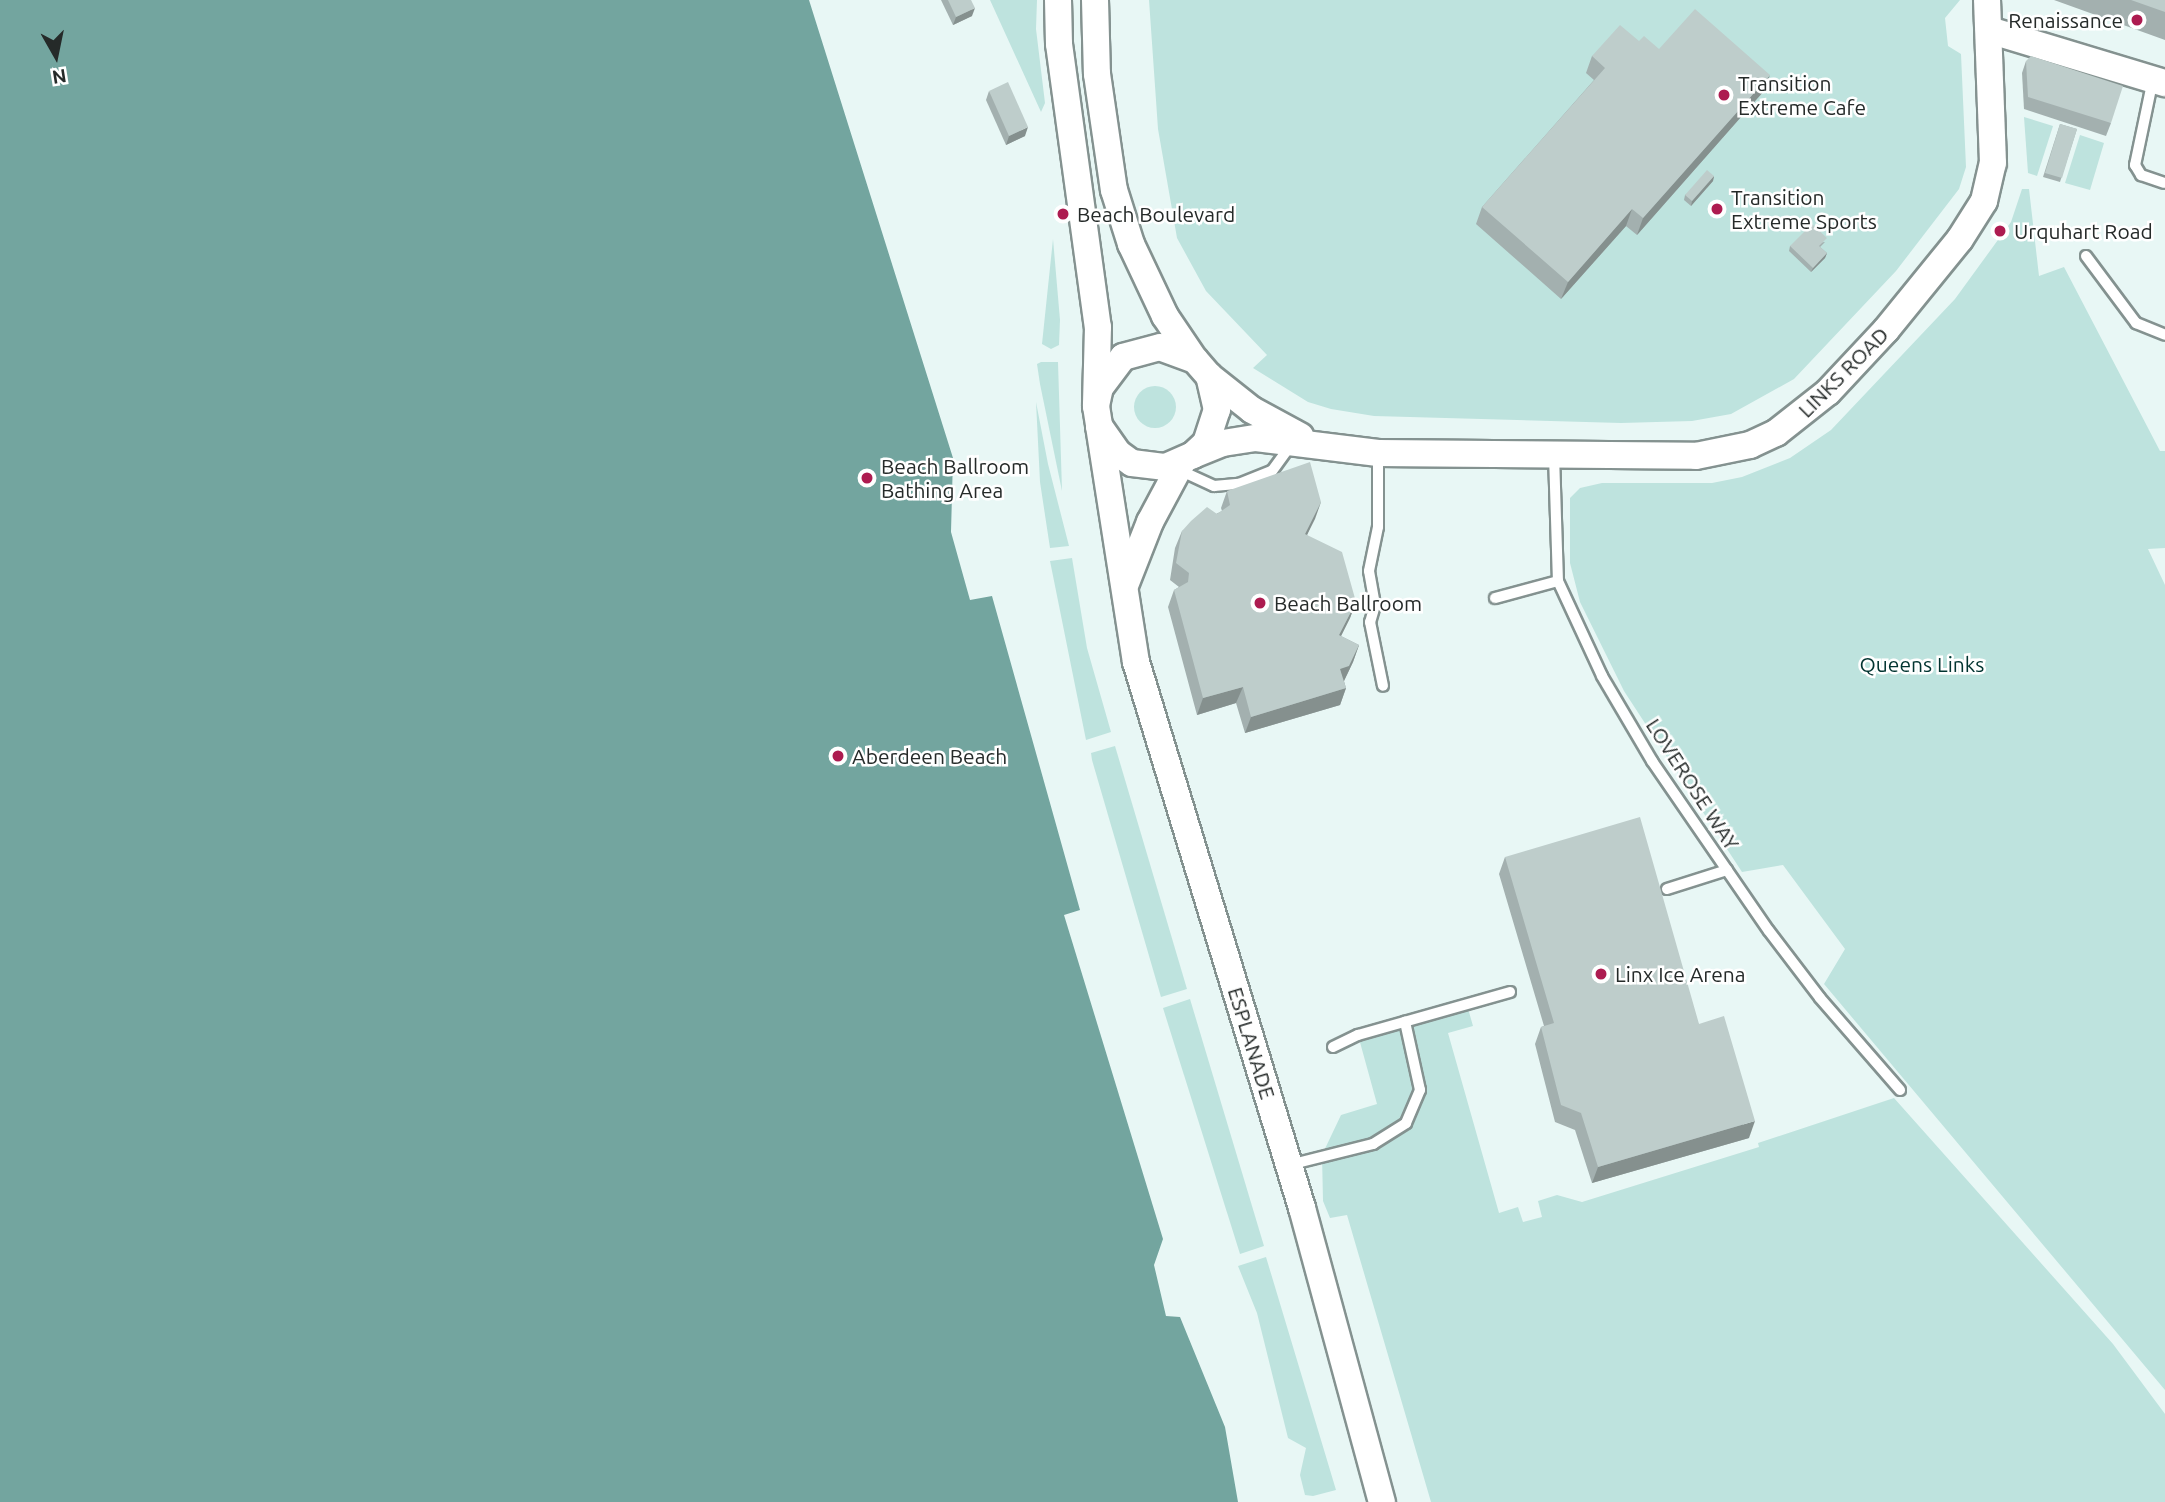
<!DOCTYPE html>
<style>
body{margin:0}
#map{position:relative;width:2165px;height:1502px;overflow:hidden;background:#e8f7f5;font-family:Ubuntu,sans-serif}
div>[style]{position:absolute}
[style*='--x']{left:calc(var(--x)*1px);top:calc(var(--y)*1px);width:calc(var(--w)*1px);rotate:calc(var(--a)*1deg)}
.green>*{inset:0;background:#bee3de}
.round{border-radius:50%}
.water>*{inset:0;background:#73a59f}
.roads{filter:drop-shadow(2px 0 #849290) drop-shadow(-2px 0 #849290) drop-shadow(0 2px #849290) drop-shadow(0 -2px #849290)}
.service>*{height:10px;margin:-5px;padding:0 5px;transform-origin:5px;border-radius:5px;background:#fff}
.tertiary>*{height:26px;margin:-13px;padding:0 13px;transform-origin:13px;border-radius:13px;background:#fff}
.wall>*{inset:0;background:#a3b0af}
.shaded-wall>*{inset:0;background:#85908e}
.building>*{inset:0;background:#becdcb}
.dots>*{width:19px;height:19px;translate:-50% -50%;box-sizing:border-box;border:4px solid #fff;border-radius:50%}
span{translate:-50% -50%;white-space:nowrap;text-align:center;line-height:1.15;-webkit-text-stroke:5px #fff;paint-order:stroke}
.poi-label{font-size:21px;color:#252a29}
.right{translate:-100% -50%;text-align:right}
.left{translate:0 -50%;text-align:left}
.street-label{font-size:21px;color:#252a29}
.park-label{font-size:21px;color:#013430}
.north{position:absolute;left:21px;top:21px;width:70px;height:70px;-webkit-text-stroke:5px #fff;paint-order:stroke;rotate:171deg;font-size:19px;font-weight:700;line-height:28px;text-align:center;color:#252a29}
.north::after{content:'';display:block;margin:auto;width:24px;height:32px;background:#252a29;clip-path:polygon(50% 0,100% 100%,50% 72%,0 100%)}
</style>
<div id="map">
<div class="green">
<div style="clip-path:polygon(990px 0,1037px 0,1036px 29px,1045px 103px,1041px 112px)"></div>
<div style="clip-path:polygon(1149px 0,1960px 0,1945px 18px,1948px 46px,1961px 54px,1966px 167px,1959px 189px,1896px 271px,1794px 379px,1731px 414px,1692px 421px,1621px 423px,1374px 416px,1331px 409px,1308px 402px,1253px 368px,1267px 355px,1206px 291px,1177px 238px,1158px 129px)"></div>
<div style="clip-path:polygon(2024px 117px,2053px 126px,2037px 176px,2028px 173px)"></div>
<div style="clip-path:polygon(2080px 135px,2104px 143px,2090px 190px,2065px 183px)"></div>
<div style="clip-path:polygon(2022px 189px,2029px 189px,2039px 276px,2064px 267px,2160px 451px,2165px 451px,2165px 548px,2148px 549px,2165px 585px,2165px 1390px,1824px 984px,1845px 949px,1783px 865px,1742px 872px,1624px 691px,1580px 602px,1570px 563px,1570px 498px,1580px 488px,1602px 483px,1712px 483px,1742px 477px,1790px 458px,1831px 430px,1955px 299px,2011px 222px)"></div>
<div style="clip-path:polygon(1053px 239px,1060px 320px,1059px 345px,1051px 349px,1042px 344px)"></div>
<div style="clip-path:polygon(1041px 362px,1058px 362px,1062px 491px,1040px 384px,1037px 364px)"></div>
<div class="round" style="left:1134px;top:386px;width:42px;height:42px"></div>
<div style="clip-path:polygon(1036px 402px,1048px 464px,1069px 546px,1050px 548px,1040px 482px)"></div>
<div style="clip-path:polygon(1072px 558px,1087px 648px,1111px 732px,1086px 740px,1050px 561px)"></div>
<div style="clip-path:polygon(1115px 746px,1187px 989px,1161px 997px,1092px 760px,1091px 753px)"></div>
<div style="clip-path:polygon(1190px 999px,1264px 1246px,1240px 1254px,1163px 1008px)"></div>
<div style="clip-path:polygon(1467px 1005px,1473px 1026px,1448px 1033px,1499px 1213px,1518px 1207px,1523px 1222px,1542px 1217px,1538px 1201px,1557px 1195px,1582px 1202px,1759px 1147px,1758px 1143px,1894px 1098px,2113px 1344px,2165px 1414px,2165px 1502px,1431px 1502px,1347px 1215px,1330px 1218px,1323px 1201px,1322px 1155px,1341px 1115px,1377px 1104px,1358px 1035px)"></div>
<div style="clip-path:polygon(1266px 1257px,1336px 1490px,1313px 1496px,1305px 1495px,1300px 1475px,1306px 1448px,1288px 1438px,1257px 1313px,1238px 1266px)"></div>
</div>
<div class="water">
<div style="clip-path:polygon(0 0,809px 0,953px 458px,951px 532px,970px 600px,992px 596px,1080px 910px,1064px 915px,1163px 1239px,1154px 1265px,1166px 1316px,1180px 1317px,1225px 1427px,1238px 1502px,0 1502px)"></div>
</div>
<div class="roads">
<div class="service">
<div style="--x:2153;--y:79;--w:88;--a:101.8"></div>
<div style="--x:2135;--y:165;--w:12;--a:59"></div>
<div style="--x:2141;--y:175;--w:24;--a:19"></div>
<div style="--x:2086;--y:256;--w:84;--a:53.3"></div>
<div style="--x:2136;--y:323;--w:31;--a:22"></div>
<div style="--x:1378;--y:453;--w:74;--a:90"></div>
<div style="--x:1378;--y:527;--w:45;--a:101.6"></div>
<div style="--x:1369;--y:571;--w:35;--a:80"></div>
<div style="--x:1375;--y:605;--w:18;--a:106"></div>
<div style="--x:1370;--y:622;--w:65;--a:78.5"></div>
<div style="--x:1554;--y:455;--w:126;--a:88.2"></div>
<div style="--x:1558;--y:581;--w:105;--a:65.1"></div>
<div style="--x:1602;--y:676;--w:99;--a:59.5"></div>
<div style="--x:1652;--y:761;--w:206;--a:55.5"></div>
<div style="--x:1769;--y:931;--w:84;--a:52.7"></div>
<div style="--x:1820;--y:998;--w:122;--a:49"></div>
<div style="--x:1177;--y:469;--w:41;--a:24.7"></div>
<div style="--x:1214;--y:486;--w:25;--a:-5"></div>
<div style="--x:1239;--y:484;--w:35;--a:-22"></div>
<div style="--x:1272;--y:471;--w:32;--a:-54"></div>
<div style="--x:1495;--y:598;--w:65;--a:-15.1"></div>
<div style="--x:1667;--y:889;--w:63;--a:-17.6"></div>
<div style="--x:1333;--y:1047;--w:28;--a:-26"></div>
<div style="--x:1358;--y:1035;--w:158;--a:-15.8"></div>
<div style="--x:1289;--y:1165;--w:87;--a:-14"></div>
<div style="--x:1373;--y:1144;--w:39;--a:-32"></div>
<div style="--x:1406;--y:1123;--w:36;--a:-67"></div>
<div style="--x:1420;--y:1090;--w:70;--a:-102.4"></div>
</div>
<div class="tertiary">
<div style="--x:1058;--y:0;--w:44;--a:88.7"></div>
<div style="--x:1059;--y:44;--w:286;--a:82.2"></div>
<div style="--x:1098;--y:327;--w:79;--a:91.5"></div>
<div style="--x:1096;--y:406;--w:20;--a:81"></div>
<div style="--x:1099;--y:426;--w:33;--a:55"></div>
<div style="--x:1118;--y:453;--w:17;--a:36"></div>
<div style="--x:1132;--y:463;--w:34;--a:7"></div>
<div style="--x:1166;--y:467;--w:30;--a:-24"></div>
<div style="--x:1193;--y:455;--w:18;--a:-43"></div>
<div style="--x:1206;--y:443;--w:35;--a:-72"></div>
<div style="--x:1217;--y:410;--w:35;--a:-103"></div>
<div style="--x:1209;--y:376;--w:21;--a:-131"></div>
<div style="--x:1195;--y:360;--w:37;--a:-160"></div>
<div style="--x:1160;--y:347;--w:38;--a:165"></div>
<div style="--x:1123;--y:357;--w:38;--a:127"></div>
<div style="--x:1100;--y:387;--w:19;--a:102"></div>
<div style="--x:1095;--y:0;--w:74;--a:88.5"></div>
<div style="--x:1097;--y:74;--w:117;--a:81.7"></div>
<div style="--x:1114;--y:190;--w:57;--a:72.5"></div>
<div style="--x:1131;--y:244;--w:80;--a:64.7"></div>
<div style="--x:1165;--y:316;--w:52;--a:56"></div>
<div style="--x:1989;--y:30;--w:184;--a:16.8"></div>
<div style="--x:1209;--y:376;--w:55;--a:38.3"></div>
<div style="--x:1252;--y:410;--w:55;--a:28.4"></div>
<div style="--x:1099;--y:426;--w:239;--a:81.1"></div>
<div style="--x:1136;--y:662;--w:571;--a:73.09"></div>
<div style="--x:1302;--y:1208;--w:305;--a:74.8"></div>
<div style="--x:1193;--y:455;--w:32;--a:-22"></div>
<div style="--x:1223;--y:443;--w:33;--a:-9"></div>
<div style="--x:1256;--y:438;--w:123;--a:7"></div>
<div style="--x:1378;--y:453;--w:318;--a:0.5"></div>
<div style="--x:1696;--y:456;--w:55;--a:-11.5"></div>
<div style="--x:1750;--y:445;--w:29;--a:-25"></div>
<div style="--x:1776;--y:433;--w:66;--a:-38.3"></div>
<div style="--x:1828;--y:392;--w:85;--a:-46.9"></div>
<div style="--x:1886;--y:330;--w:117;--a:-50.9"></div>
<div style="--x:1960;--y:239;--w:45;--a:-57.7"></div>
<div style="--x:1984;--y:201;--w:39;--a:-77"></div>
<div style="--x:1993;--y:163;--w:163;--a:-92.1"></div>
<div style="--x:1126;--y:583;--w:66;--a:-68.5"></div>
<div style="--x:1150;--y:522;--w:68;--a:-61.9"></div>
</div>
</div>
<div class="wall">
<div style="clip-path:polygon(941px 0,971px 0,972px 16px,953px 25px)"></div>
<div style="clip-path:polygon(2054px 0,2165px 0,2165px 40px)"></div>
<div style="clip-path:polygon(1639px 41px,1763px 92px,1637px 235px,1626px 226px,1561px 299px,1476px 224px,1482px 207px,1594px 80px,1586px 73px,1592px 56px)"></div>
<div style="clip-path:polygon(2026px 61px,2111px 123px,2106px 136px,2024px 109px,2022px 73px)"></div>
<div style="clip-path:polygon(989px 91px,1025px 136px,1006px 145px,986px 100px)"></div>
<div style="clip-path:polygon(2060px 124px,2077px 129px,2060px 182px,2043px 177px)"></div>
<div style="clip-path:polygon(1714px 176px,1713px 181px,1691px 206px,1684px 200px,1685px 195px)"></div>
<div style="clip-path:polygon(1825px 242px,1820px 247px,1827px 253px,1825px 258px,1811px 272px,1789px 251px,1790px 246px)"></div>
<div style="clip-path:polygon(1227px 491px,1321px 502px,1307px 535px,1356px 602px,1350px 618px,1341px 636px,1359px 645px,1353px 662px,1344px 681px,1346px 688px,1340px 705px,1245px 733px,1236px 703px,1197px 715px,1168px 607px,1174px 590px,1179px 587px,1170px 580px,1175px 548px,1182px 531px,1222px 511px,1221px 508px)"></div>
<div style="clip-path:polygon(1505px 857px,1699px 1024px,1749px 1138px,1592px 1183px,1575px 1130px,1555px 1122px,1535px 1044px,1541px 1027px,1544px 1026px,1499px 874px)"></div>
</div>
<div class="shaded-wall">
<div style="clip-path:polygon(975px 8px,972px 16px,953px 25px,956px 17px)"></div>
<div style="clip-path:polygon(1770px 75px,1763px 92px,1637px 235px,1643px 218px)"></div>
<div style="clip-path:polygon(1028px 127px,1025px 136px,1006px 145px,1009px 136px)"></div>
<div style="clip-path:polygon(1714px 176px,1713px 181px,1691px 206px,1692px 201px)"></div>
<div style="clip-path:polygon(1632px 209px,1626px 226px,1561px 299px,1568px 282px)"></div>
<div style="clip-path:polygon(1827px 253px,1825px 258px,1811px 272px,1813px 268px)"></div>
<div style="clip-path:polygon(1321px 502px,1315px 519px,1299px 551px,1305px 534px)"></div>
<div style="clip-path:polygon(1356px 602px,1350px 618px,1333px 652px,1339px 635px)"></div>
<div style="clip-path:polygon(1359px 645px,1353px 662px,1343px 683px,1340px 669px)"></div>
<div style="clip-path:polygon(1243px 687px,1236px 703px,1197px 715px,1203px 698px)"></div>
<div style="clip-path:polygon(1346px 688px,1340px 705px,1245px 733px,1251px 717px)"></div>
<div style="clip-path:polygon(1755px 1121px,1749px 1138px,1592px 1183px,1598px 1167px)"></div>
</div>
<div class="building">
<div style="clip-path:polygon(948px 0,971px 0,975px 8px,956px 17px)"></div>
<div style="clip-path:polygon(2131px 0,2165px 0,2165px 12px)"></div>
<div style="clip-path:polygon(1695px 9px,1770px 75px,1643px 218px,1632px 209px,1568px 282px,1482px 207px,1605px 68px,1592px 56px,1620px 25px,1639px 41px,1644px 36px,1659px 49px)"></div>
<div style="clip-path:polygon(2031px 56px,2123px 86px,2111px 123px,2028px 97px,2026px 61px)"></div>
<div style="clip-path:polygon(1008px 82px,1028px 127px,1009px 136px,989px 91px)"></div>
<div style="clip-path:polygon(2060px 124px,2077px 129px,2062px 178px,2045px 173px)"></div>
<div style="clip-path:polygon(1707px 170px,1714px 176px,1692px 201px,1685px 195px)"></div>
<div style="clip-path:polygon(1812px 224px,1827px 238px,1819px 246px,1827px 253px,1813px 268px,1790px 246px)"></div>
<div style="clip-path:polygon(1310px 462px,1321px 502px,1305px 534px,1342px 552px,1356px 602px,1339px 635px,1359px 645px,1349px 666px,1340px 669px,1346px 688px,1251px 717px,1243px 687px,1203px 698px,1174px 590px,1188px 582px,1189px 573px,1176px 563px,1182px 531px,1191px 521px,1207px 507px,1217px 514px,1230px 505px,1227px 491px)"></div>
<div style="clip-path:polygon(1640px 817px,1699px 1024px,1724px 1016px,1755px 1121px,1598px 1167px,1581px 1113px,1561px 1105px,1541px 1027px,1554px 1023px,1505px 857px)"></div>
</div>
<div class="dots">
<div style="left:2137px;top:20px;background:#ad1b50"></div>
<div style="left:1724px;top:95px;background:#ad1b50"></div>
<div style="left:1717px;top:209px;background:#ad1b50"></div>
<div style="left:1063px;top:214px;background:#ad1b50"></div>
<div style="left:2000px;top:231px;background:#ad1b50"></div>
<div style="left:867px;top:478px;background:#ad1b50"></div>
<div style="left:1260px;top:603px;background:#ad1b50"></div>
<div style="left:838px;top:756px;background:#ad1b50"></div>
<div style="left:1601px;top:974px;background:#ad1b50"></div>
</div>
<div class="poi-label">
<span class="right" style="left:2123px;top:20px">Renaissance</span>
<span class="left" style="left:1738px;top:95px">Transition<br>Extreme Cafe</span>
<span class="left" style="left:1731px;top:209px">Transition<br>Extreme Sports</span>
<span class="left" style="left:1077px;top:214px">Beach Boulevard</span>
<span class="left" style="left:2014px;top:231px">Urquhart Road</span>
<span class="left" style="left:881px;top:478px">Beach Ballroom<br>Bathing Area</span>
<span class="left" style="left:1274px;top:603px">Beach Ballroom</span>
<span class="left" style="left:852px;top:756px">Aberdeen Beach</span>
<span class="left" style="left:1615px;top:974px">Linx Ice Arena</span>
</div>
<div class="street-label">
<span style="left:1843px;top:372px;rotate:-45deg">LINKS ROAD</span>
<span style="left:1693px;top:784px;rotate:57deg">LOVEROSE WAY</span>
<span style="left:1252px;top:1043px;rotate:73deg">ESPLANADE</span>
</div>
<div class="park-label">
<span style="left:1922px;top:664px">Queens Links</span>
</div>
<div class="north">N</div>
</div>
